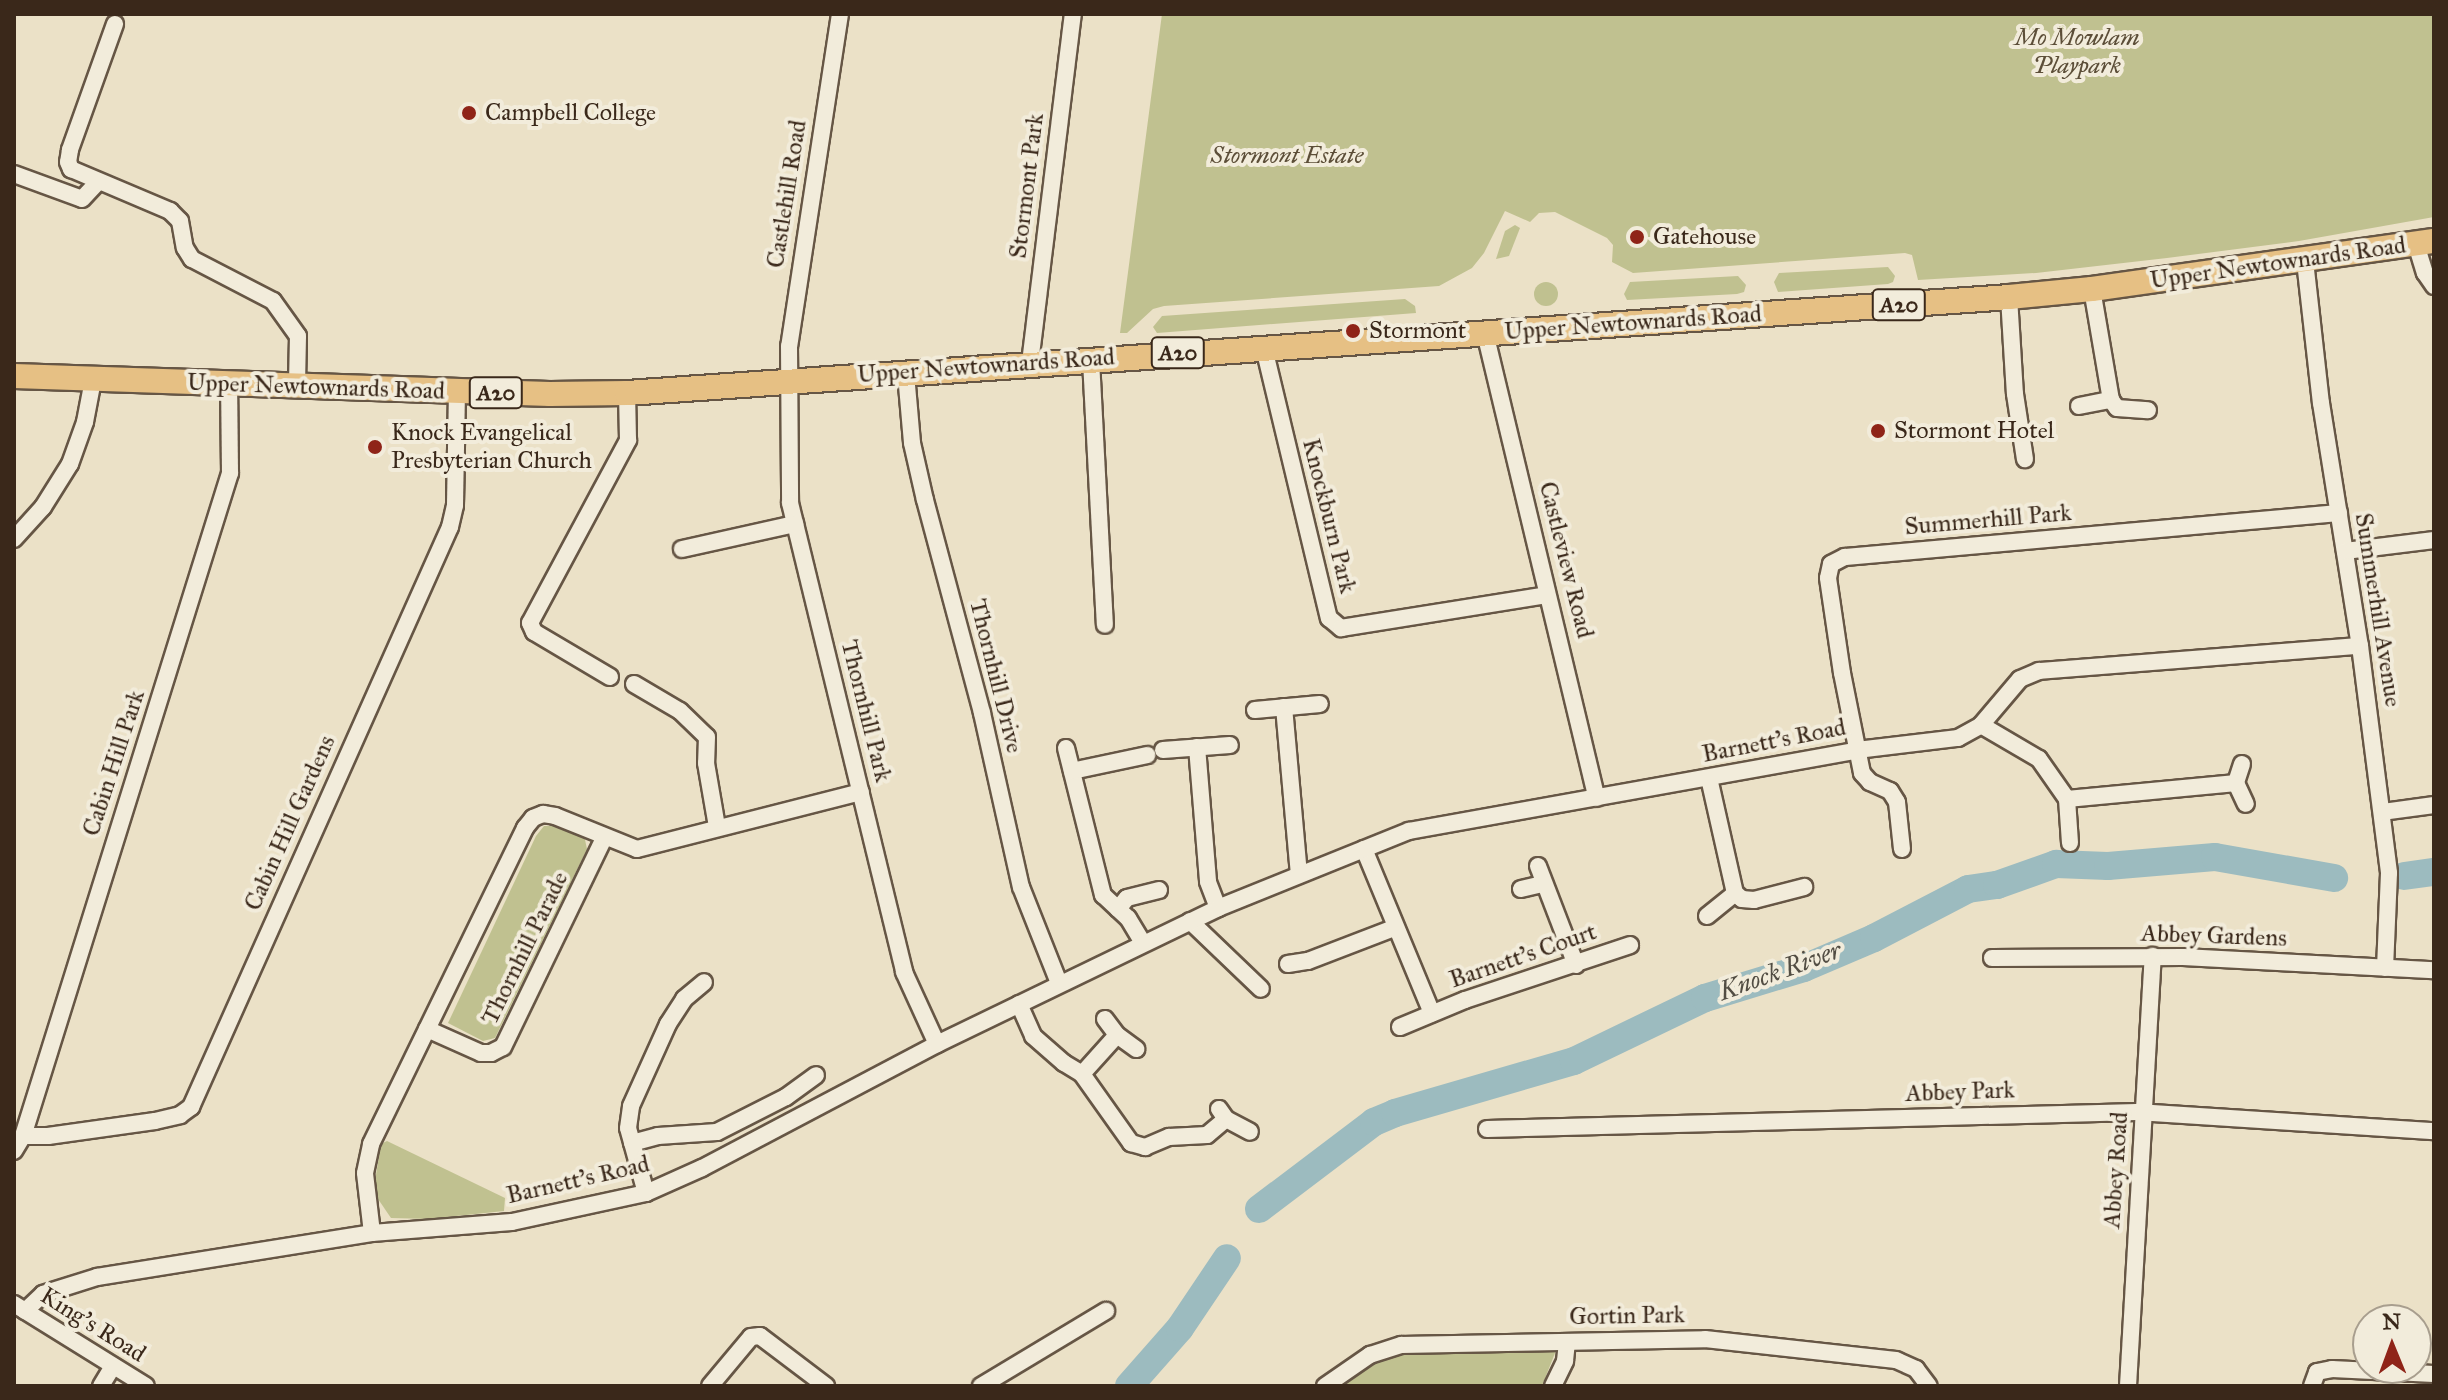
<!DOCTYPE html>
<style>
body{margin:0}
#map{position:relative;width:2448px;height:1400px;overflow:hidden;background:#ebe1c7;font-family:"IM FELL Great Primer",serif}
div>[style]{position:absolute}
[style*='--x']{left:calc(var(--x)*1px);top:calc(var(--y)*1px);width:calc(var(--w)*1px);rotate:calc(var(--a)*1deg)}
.green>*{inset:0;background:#c0c190}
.round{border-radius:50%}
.river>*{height:28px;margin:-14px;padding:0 14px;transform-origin:14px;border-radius:14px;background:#9cbbbf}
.roads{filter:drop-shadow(2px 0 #665645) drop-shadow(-2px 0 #665645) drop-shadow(0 2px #665645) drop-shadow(0 -2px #665645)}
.minor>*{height:16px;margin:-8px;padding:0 8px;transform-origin:8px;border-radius:8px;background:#f2ecdb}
.highway>*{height:24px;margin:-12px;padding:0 12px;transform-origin:12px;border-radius:12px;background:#e6c084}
.dots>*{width:22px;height:22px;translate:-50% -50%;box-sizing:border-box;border:4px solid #f2ecdb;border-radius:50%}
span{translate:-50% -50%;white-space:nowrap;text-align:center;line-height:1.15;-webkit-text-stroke:8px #f2ecdb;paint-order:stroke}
.shield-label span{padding:2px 6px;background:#f2ecdb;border:2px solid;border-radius:6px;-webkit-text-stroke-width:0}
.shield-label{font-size:22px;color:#3a281a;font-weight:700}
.park-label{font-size:24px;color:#5c4e38;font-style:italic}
.poi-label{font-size:24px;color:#3a281a}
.left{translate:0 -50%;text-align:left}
.street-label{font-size:24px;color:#3a281a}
.water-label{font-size:26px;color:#524d43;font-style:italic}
.frame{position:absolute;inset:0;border:16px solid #3a281a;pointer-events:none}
.north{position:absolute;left:2352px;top:1304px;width:80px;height:80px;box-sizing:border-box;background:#f2ecdb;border:2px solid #a89e8e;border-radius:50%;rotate:359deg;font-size:22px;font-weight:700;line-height:32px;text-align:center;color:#3a281a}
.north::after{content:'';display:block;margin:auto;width:28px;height:36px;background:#8f2418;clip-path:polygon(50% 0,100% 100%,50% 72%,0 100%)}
</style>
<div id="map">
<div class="green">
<div style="clip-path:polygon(1162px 14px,2434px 14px,2434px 217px,2299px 241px,2167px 258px,2036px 273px,1918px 280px,1912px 255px,1905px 253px,1633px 273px,1612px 262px,1613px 245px,1607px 238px,1555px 212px,1539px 213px,1530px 222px,1505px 211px,1484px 253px,1472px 268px,1439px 286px,1164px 306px,1153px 309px,1127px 333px,1120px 333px)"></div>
<div style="clip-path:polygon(1515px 225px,1520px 228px,1509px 256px,1496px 259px,1505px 231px)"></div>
<div style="clip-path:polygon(1888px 267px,1895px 276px,1893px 282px,1888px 284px,1778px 292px,1774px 282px,1779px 273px)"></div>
<div style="clip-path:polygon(1738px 276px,1746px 285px,1744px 292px,1737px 294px,1627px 300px,1624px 294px,1630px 282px)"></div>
<div class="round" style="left:1534px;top:282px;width:24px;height:24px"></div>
<div style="clip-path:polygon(1405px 299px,1415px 306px,1416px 313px,1157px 333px,1153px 327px,1162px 316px)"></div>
<div style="clip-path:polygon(544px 826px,556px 826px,584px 835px,587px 849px,495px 1038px,483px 1041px,448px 1023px,536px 836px)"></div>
<div style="clip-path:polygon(387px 1141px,505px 1198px,504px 1211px,428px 1219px,391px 1218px,378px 1199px,375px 1181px,381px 1144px)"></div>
<div style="clip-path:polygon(1557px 1348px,1542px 1386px,1338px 1386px,1363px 1367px,1413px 1351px)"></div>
</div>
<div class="river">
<div style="--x:2404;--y:876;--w:30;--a:-8"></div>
<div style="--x:1259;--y:1209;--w:144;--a:-37.1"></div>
<div style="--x:1374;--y:1122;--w:23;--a:-23"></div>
<div style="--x:1395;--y:1113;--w:186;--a:-16.2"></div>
<div style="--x:1574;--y:1061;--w:145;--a:-25.7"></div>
<div style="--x:1705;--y:998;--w:103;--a:-16.9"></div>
<div style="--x:1804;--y:968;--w:76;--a:-23.2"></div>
<div style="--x:1874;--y:938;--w:106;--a:-27.5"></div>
<div style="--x:1968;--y:889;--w:29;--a:-8"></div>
<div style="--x:1997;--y:885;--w:63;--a:-19.6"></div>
<div style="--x:2056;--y:864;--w:52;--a:2.2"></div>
<div style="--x:2108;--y:866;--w:107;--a:-4.8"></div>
<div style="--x:2215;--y:857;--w:121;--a:10"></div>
<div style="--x:1129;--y:1386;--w:77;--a:-48.7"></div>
<div style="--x:1180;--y:1328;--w:84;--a:-56.1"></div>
</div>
<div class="roads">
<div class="minor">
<div style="--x:840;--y:14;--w:336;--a:98.7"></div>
<div style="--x:789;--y:346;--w:157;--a:89.6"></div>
<div style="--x:790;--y:503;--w:483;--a:76.3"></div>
<div style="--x:904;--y:972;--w:79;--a:65.4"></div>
<div style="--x:115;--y:24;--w:134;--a:109.7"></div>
<div style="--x:70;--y:150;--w:12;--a:99"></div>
<div style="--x:68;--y:162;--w:8;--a:67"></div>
<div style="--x:71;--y:169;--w:108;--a:23"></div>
<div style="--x:170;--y:211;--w:14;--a:45"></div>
<div style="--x:180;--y:221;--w:27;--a:80"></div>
<div style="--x:185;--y:248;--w:13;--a:58"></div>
<div style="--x:192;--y:259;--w:91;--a:27.4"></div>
<div style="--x:273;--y:301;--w:43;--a:54.5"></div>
<div style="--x:298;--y:336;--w:49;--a:91.2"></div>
<div style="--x:14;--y:174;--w:72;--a:20.2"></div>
<div style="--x:82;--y:199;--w:23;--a:-47"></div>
<div style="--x:2416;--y:244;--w:30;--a:73"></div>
<div style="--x:2425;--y:273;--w:16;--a:55"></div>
<div style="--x:2305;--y:261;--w:143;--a:83.6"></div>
<div style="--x:2321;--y:403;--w:246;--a:80.9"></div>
<div style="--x:2360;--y:646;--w:229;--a:82.7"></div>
<div style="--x:2389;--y:873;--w:95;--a:92.4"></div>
<div style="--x:2092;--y:289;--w:113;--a:80.3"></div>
<div style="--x:2111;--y:400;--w:10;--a:53"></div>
<div style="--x:2117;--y:408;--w:31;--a:4"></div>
<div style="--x:2009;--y:297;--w:97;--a:86.5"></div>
<div style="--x:2015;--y:394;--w:66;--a:81.3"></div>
<div style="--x:1485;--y:333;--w:478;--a:76.5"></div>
<div style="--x:1264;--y:348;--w:278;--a:76.5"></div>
<div style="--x:1329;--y:618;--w:16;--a:40"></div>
<div style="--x:1341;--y:628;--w:208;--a:-9.1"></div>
<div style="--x:1091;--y:360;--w:265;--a:87"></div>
<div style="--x:1030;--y:363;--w:352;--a:-83"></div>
<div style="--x:906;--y:374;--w:69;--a:85"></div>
<div style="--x:912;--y:443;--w:58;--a:77.2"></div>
<div style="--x:925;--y:500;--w:220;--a:75"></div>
<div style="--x:982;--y:713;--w:178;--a:77.4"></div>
<div style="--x:1021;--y:887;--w:103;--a:68.4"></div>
<div style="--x:2079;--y:406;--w:33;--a:-11"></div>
<div style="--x:14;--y:539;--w:43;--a:-47.8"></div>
<div style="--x:43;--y:507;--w:51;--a:-57.9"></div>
<div style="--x:70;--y:464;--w:45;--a:-70.3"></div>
<div style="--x:85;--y:422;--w:43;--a:-79.2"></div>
<div style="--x:682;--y:549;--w:116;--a:-12.5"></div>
<div style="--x:2345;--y:551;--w:90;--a:-7"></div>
<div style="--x:610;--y:677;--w:88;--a:-149.4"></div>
<div style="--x:534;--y:632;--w:10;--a:-114"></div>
<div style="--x:530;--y:623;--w:208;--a:-61.8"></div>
<div style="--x:628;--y:440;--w:47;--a:-91.2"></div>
<div style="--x:634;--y:684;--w:53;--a:30.4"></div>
<div style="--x:680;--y:711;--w:37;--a:44"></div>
<div style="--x:707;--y:737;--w:26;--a:92"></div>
<div style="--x:706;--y:763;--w:65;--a:80.2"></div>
<div style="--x:1284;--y:707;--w:168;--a:84.9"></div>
<div style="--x:1255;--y:710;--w:65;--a:-5.3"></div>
<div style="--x:1981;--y:725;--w:67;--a:30.4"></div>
<div style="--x:2039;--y:759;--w:49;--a:55"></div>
<div style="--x:2067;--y:799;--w:44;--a:86.1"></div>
<div style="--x:1197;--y:747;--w:135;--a:85.3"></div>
<div style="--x:1208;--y:882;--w:28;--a:69"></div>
<div style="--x:1066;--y:748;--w:152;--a:75.9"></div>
<div style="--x:1103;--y:895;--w:34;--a:43"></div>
<div style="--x:1128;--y:918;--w:29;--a:59"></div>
<div style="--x:1163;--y:750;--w:67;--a:-4.3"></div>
<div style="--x:2242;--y:764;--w:20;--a:108"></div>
<div style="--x:2236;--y:783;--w:23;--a:65"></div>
<div style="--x:1072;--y:771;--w:77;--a:-12"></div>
<div style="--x:1709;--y:778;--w:118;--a:77.3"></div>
<div style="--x:1735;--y:893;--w:9;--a:41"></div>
<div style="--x:1742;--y:899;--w:12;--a:5"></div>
<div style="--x:1754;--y:900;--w:52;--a:-14.6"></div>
<div style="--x:2067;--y:799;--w:170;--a:-5.4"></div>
<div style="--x:2382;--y:812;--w:52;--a:-7.7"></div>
<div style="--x:1364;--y:849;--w:178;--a:67.5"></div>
<div style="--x:1902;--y:849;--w:47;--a:-96.1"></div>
<div style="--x:1897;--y:802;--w:13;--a:-122"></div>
<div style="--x:1890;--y:791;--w:22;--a:-156"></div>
<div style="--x:1870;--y:782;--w:12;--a:-132"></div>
<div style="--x:1862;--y:773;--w:102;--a:-101.3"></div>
<div style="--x:1842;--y:673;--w:96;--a:-98.4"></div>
<div style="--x:1828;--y:578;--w:14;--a:-78"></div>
<div style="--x:1831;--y:564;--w:16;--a:-27"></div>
<div style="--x:1845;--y:557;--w:496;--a:-5.1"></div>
<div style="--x:1538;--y:866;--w:106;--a:69"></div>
<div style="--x:1521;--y:889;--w:23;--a:-13"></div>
<div style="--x:1118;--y:909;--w:14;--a:-51"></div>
<div style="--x:1127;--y:898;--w:33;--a:-14"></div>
<div style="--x:1707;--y:916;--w:36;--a:-39"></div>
<div style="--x:1190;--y:921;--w:98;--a:43.8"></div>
<div style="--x:1992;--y:958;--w:191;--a:-0.3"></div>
<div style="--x:2183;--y:957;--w:251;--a:3"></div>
<div style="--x:1288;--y:964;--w:20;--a:-9"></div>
<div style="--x:1308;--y:961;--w:92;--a:-21"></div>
<div style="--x:1019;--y:1004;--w:35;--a:66"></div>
<div style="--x:1033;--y:1036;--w:41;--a:41.1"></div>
<div style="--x:1064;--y:1063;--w:21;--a:31"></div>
<div style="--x:1082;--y:1074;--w:85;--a:54.6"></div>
<div style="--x:1131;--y:1143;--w:15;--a:16"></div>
<div style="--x:1145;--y:1147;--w:26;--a:-23"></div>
<div style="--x:1169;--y:1137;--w:38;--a:-3"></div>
<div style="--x:1207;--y:1135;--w:25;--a:-40"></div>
<div style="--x:1105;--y:1019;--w:20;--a:53"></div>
<div style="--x:1117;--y:1035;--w:24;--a:36"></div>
<div style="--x:1400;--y:1027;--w:70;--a:-22.6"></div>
<div style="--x:1465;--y:1000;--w:174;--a:-18.4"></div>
<div style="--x:427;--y:1029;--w:59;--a:24"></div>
<div style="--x:481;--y:1053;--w:10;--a:0"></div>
<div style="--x:491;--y:1053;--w:13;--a:-27"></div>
<div style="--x:503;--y:1047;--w:232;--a:-64.2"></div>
<div style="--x:1082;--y:1074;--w:52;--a:-48.1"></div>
<div style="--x:1219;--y:1109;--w:12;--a:55"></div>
<div style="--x:1226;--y:1119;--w:27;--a:28"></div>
<div style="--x:1487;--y:1129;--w:650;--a:-1.5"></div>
<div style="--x:2137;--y:1112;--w:298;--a:3.7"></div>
<div style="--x:23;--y:1136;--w:25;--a:0"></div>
<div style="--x:48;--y:1136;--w:108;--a:-8"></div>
<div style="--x:155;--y:1121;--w:26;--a:-13"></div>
<div style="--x:180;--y:1115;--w:14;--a:-36"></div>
<div style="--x:191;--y:1107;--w:635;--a:-65.94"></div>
<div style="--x:450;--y:527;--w:23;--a:-77"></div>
<div style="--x:455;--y:505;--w:114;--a:-89"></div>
<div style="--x:632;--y:1143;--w:27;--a:-15"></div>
<div style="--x:658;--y:1136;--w:59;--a:-3.9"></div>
<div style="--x:717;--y:1132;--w:77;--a:-26.9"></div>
<div style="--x:786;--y:1097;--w:37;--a:-36"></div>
<div style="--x:14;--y:1151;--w:17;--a:-59"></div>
<div style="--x:23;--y:1136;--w:695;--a:-72.66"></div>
<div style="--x:230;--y:473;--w:90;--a:-90.6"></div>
<div style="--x:646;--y:1193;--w:67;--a:-105.5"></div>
<div style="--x:628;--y:1128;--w:22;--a:-82"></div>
<div style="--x:631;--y:1106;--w:90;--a:-65.7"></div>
<div style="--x:668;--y:1024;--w:30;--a:-57"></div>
<div style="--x:684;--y:999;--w:26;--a:-40"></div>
<div style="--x:372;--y:1233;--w:60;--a:-96.7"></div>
<div style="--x:365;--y:1173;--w:30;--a:-78"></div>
<div style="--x:371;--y:1144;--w:352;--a:-64"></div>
<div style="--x:525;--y:828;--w:13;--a:-51"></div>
<div style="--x:533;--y:818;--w:11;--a:-22"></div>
<div style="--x:543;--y:814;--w:12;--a:9"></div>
<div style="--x:555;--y:816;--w:88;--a:21.9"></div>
<div style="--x:637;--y:849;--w:231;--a:-14.3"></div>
<div style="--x:14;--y:1304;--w:155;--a:31.8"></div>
<div style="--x:25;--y:1311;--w:25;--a:-43"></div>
<div style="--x:43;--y:1294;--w:57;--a:-17.5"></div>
<div style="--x:97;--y:1277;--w:278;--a:-9.1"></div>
<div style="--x:372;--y:1233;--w:140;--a:-4.5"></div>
<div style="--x:512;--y:1222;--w:137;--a:-12.2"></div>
<div style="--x:646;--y:1193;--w:61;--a:-24.1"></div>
<div style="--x:702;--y:1168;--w:266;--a:-27.8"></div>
<div style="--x:937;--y:1044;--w:312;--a:-25.8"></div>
<div style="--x:1218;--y:908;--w:206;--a:-22"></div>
<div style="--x:1409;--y:831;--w:455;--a:-10.2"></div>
<div style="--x:1857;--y:750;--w:102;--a:-6.8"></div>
<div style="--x:1958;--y:738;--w:26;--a:-29"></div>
<div style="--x:1981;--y:725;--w:60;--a:-49.7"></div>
<div style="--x:2020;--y:679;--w:21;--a:-23"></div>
<div style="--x:2039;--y:671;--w:322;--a:-4.5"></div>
<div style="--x:101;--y:1386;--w:23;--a:-59"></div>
<div style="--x:710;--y:1386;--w:64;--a:-50.1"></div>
<div style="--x:751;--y:1337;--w:9;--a:-6"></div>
<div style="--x:760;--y:1336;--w:83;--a:37.1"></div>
<div style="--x:981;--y:1386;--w:146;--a:-31"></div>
<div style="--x:1325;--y:1386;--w:55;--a:-34.6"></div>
<div style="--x:1370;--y:1355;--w:33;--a:-18"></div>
<div style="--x:1401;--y:1345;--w:304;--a:-1.1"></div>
<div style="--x:1705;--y:1339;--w:192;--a:6.3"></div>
<div style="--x:1896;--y:1360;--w:22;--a:24"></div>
<div style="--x:1916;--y:1369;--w:21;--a:53"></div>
<div style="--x:1553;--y:1386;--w:28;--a:-64"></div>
<div style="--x:1565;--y:1361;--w:19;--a:-84"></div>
<div style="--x:2128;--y:1386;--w:431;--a:-86.7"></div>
<div style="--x:2312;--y:1386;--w:15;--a:-70"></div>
<div style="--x:2317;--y:1372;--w:15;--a:-11"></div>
<div style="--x:2332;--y:1369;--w:102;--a:2.8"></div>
</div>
<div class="highway">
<div style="--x:14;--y:376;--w:536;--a:1.92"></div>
<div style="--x:550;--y:394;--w:77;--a:-0.7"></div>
<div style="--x:627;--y:393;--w:1385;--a:-3.97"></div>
<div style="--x:2009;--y:297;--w:83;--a:-5.5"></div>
<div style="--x:2092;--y:289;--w:345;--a:-8"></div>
</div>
</div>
<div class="dots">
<div style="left:469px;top:113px;background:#8f2418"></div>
<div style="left:1637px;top:237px;background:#8f2418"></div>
<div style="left:1353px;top:331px;background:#8f2418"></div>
<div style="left:1878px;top:431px;background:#8f2418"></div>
<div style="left:375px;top:447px;background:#8f2418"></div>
</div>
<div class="shield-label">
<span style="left:1899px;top:305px">A20</span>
<span style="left:1178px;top:353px">A20</span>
<span style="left:496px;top:393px">A20</span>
</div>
<div class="park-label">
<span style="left:2077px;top:52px">Mo Mowlam<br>Playpark</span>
<span style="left:1287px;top:156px">Stormont Estate</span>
</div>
<div class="poi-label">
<span class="left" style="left:485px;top:113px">Campbell College</span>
<span class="left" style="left:1653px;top:237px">Gatehouse</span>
<span class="left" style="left:1369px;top:331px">Stormont</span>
<span class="left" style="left:1894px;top:431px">Stormont Hotel</span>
<span class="left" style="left:391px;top:447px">Knock Evangelical<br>Presbyterian Church</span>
</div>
<div class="street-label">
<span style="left:1027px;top:186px;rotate:-83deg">Stormont Park</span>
<span style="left:787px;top:194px;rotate:-81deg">Castlehill Road</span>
<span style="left:2278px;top:263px;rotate:-8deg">Upper Newtownards Road</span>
<span style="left:1633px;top:323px;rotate:-4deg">Upper Newtownards Road</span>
<span style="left:986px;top:366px;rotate:-4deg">Upper Newtownards Road</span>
<span style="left:316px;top:387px;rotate:2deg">Upper Newtownards Road</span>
<span style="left:1329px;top:516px;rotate:76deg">Knockburn Park</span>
<span style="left:1988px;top:520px;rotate:-5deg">Summerhill Park</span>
<span style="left:1566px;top:560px;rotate:76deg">Castleview Road</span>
<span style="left:2378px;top:610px;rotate:81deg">Summerhill Avenue</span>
<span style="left:996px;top:676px;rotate:76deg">Thornhill Drive</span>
<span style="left:866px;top:711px;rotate:76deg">Thornhill Park</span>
<span style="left:1774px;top:741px;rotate:-11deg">Barnett's Road</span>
<span style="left:114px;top:763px;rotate:-72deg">Cabin Hill Park</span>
<span style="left:290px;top:823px;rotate:-66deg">Cabin Hill Gardens</span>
<span style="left:2214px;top:936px;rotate:2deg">Abbey Gardens</span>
<span style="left:525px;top:948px;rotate:-64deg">Thornhill Parade</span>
<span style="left:1523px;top:956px;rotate:-19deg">Barnett's Court</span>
<span style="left:1960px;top:1092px;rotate:-2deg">Abbey Park</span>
<span style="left:2116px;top:1170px;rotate:-86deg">Abbey Road</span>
<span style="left:578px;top:1180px;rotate:-13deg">Barnett's Road</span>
<span style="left:1627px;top:1316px;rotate:-1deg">Gortin Park</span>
<span style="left:93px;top:1325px;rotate:32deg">King's Road</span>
</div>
<div class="water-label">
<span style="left:1780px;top:971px;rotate:-20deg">Knock River</span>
</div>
<div class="frame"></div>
<div class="north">N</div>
</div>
